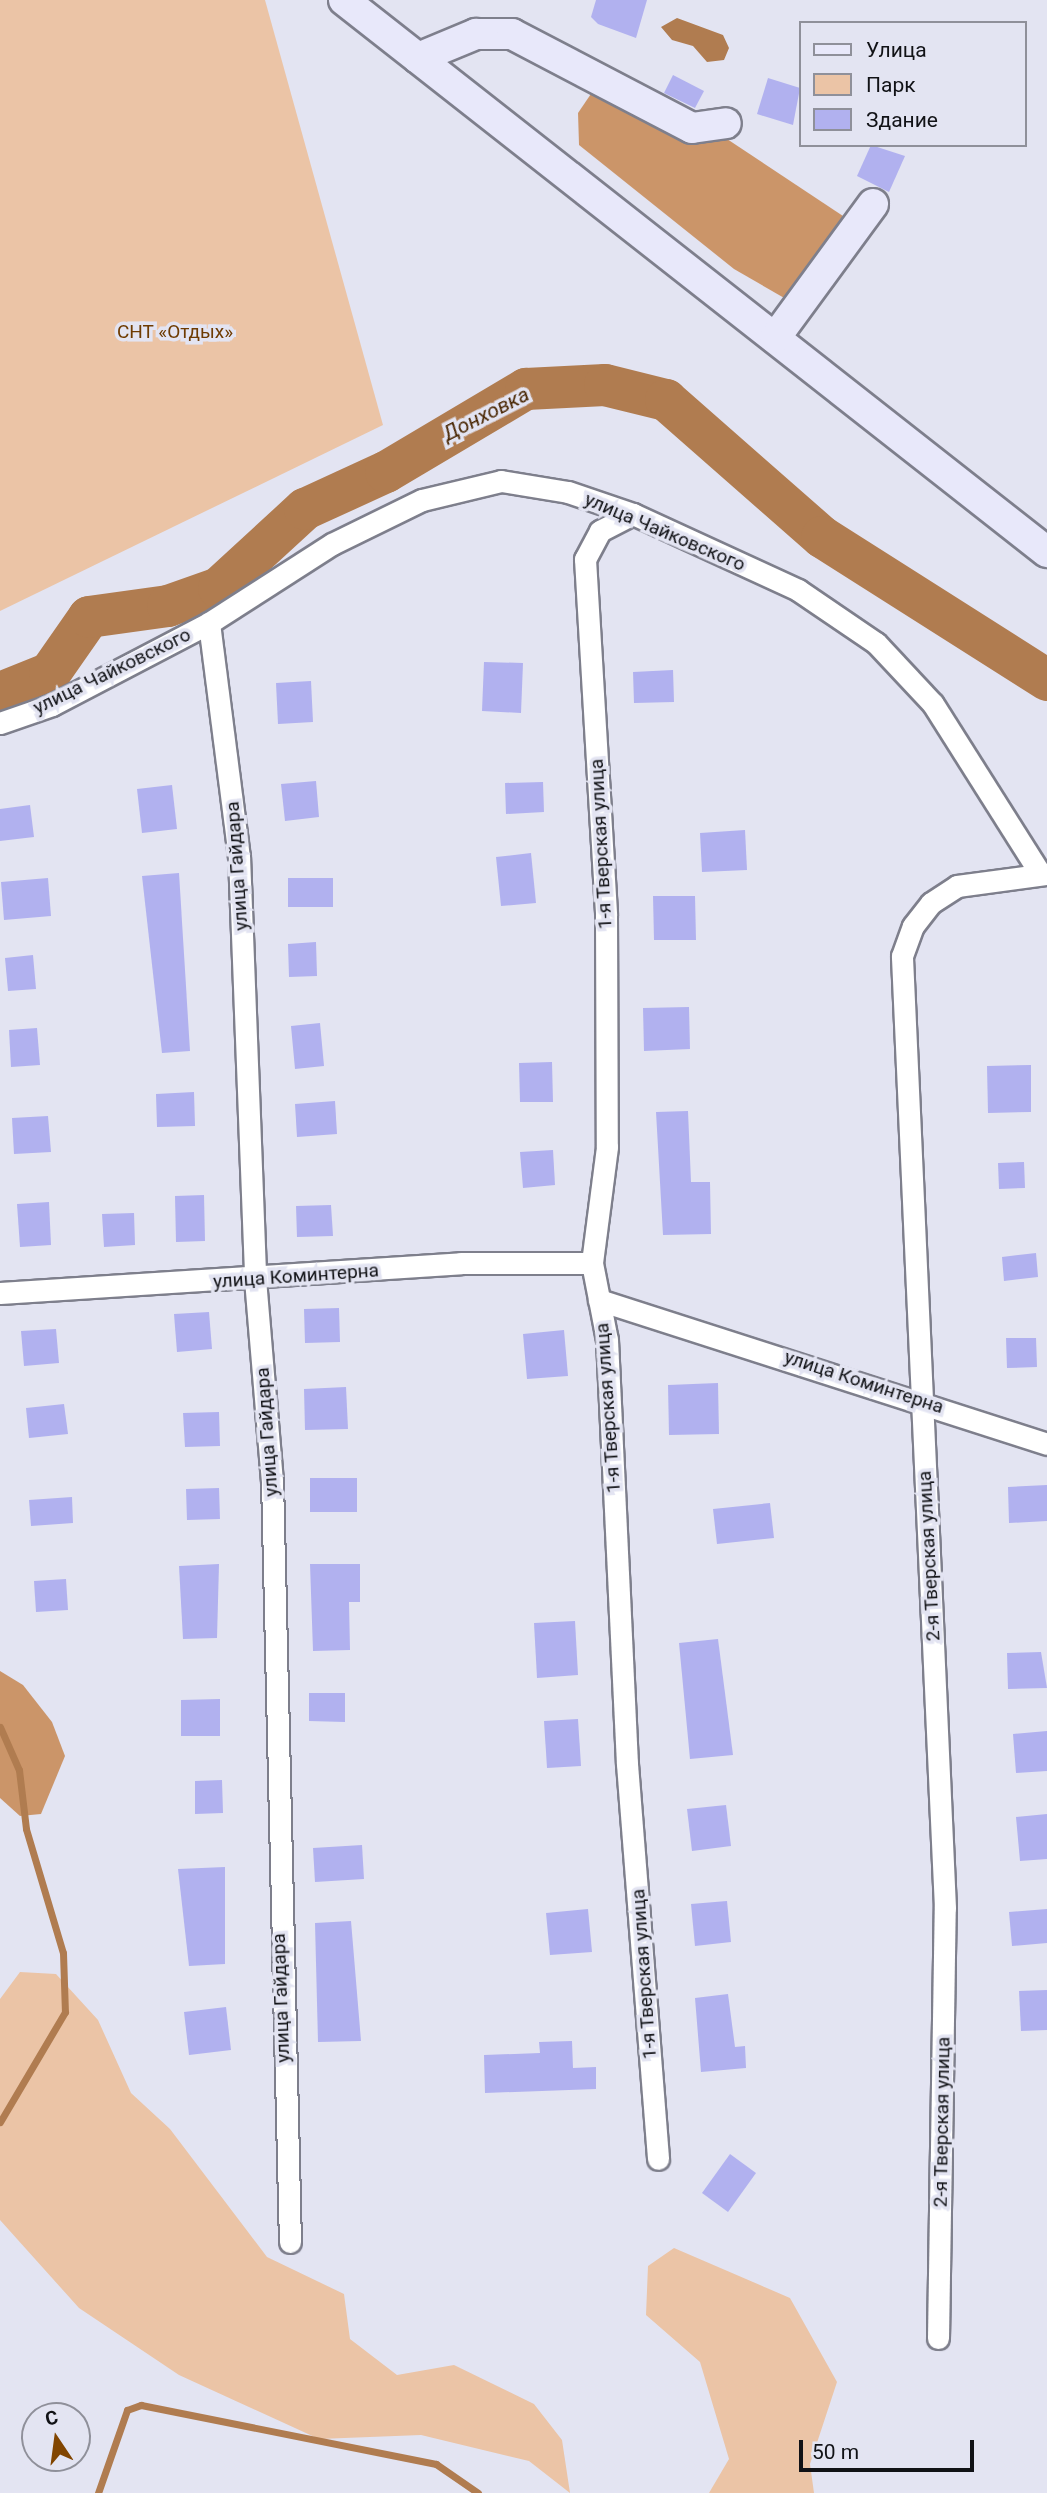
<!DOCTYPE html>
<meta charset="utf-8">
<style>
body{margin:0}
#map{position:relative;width:1047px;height:2493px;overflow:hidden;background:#e3e4f2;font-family:Roboto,sans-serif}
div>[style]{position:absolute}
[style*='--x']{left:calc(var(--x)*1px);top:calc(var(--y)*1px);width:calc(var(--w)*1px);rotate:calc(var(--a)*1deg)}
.green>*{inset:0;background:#ebc4a6}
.forest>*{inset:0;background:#cb9569}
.water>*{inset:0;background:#b07c50}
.stream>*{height:7px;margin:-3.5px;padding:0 3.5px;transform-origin:3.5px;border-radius:3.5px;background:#b07c50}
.river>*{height:42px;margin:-21px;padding:0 21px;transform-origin:21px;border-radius:21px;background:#b07c50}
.building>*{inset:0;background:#b1b1ef}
.roads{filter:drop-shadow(2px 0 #7e7f8c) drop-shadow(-2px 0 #7e7f8c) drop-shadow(0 2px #7e7f8c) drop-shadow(0 -2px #7e7f8c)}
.street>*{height:21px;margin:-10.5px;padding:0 10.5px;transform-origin:10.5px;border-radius:10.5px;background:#fff}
.secondary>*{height:30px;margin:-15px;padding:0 15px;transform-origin:15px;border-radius:15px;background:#e8e8fa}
span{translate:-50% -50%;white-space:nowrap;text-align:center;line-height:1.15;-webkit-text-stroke:7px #e3e4f2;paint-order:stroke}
.park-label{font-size:19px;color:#6e3b02}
.street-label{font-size:19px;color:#111216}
.water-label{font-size:21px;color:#482501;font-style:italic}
.legend{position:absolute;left:799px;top:21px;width:228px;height:126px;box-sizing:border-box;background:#e3e4f2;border:2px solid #8f909a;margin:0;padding:9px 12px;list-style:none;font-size:21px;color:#111216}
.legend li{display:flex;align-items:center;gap:14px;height:35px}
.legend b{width:35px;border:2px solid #8f909a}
.north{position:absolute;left:21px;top:2402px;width:70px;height:70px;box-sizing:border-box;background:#e3e4f2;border:2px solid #8f909a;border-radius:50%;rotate:347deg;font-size:19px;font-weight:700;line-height:28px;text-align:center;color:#111216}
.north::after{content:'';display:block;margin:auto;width:24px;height:32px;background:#814500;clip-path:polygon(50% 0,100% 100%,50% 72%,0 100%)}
.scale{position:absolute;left:799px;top:2440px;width:175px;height:32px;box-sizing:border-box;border:4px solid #111216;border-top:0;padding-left:9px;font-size:21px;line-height:24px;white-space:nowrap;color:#111216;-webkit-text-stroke:5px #e3e4f2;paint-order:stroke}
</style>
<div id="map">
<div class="green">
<div style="clip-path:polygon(0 0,265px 0,383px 425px,0 611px)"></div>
<div style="clip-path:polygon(20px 1972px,56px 1974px,98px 2020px,131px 2093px,170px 2129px,267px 2257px,344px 2294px,350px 2339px,397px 2375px,454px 2365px,534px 2404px,562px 2440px,570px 2493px,529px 2461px,421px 2435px,319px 2439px,179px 2375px,79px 2308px,0 2220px,0 1999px)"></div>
<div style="clip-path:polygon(674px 2248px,790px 2298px,837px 2382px,810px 2464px,814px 2493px,709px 2493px,729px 2459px,700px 2362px,646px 2315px,648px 2266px)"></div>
</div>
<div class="forest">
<div style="clip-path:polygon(597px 85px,724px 137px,843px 216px,786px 299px,734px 269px,579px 145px,578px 113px)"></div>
<div style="clip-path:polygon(0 1671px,23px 1685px,52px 1722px,65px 1756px,41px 1814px,20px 1816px,0 1798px)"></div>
</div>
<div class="water">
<div style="clip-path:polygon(677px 18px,723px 35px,729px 48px,724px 60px,707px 62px,693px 46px,672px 40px,661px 27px)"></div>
</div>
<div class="stream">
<div style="--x:0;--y:1727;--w:47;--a:66.2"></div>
<div style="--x:19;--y:1770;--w:59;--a:83.2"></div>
<div style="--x:26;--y:1829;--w:129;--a:73.4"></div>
<div style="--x:63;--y:1953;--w:59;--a:88.1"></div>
<div style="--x:65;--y:2012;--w:128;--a:120.6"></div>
<div style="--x:98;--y:2493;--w:88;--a:-70.7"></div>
<div style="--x:127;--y:2410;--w:15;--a:-20"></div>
<div style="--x:141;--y:2405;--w:301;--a:11.3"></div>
<div style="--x:436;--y:2464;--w:51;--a:34.6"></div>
</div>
<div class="river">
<div style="--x:0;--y:693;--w:54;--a:-21.8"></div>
<div style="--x:50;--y:673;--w:68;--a:-55.1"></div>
<div style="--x:89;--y:617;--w:80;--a:-7.9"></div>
<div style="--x:168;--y:606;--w:54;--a:-19.4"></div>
<div style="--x:219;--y:588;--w:117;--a:-42.6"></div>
<div style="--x:305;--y:509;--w:89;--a:-24.6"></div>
<div style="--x:386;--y:472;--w:163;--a:-30.7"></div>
<div style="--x:526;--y:389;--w:79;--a:-2.9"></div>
<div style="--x:605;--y:385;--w:63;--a:13.8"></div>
<div style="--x:666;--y:400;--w:208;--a:41.3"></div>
<div style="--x:822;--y:537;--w:267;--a:32.4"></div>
</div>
<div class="building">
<div style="clip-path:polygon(596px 0,647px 0,636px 38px,598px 24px,591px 17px)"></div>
<div style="clip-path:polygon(673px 75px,704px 91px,695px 108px,664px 93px)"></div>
<div style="clip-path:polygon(768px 78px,800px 88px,793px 125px,757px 114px)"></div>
<div style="clip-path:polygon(871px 145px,905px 156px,889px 192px,857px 176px)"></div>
<div style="clip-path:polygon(484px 662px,523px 663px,521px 713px,482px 711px)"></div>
<div style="clip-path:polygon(673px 670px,674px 702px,634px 703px,633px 672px)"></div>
<div style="clip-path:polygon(311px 681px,313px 722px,278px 724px,276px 683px)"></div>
<div style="clip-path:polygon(316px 781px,319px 817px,285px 821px,281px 784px)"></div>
<div style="clip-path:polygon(543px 782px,544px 812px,506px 814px,505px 783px)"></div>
<div style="clip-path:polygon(172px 785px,177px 829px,142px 833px,137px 789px)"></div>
<div style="clip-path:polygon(30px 805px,34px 837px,0 841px,0 809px)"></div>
<div style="clip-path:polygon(745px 830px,747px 870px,702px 872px,700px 833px)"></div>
<div style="clip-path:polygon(531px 853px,536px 903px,501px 906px,496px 857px)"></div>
<div style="clip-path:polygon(179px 873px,190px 1051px,162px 1053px,142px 876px)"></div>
<div style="clip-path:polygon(48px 878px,51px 916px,4px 920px,1px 882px)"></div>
<div style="clip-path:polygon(288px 878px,333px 878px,333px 907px,288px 907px)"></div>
<div style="clip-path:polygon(653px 896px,695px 896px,696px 940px,654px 940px)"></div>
<div style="clip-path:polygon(316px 942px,317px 976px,289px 977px,288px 944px)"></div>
<div style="clip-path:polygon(33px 955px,36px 989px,8px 991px,5px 958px)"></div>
<div style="clip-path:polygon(689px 1007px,690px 1049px,644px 1051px,643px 1008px)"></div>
<div style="clip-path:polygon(320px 1023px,324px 1066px,295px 1069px,291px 1026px)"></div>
<div style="clip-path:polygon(37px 1028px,40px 1065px,11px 1067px,9px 1030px)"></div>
<div style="clip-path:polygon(552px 1062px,553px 1102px,520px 1102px,519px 1063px)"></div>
<div style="clip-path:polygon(1031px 1065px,1031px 1112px,988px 1113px,987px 1066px)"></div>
<div style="clip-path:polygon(194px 1092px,195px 1126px,157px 1127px,156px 1094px)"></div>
<div style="clip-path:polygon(335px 1101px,337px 1134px,297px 1137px,295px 1104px)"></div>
<div style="clip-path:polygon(688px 1111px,691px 1182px,710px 1182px,711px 1234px,663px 1235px,656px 1112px)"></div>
<div style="clip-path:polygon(48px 1116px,51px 1152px,14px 1154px,12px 1118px)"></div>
<div style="clip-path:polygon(553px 1150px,555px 1185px,523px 1188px,520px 1152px)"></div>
<div style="clip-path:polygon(1024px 1162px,1025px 1188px,999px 1189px,998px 1163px)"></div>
<div style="clip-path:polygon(204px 1195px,205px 1241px,176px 1242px,175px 1196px)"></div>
<div style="clip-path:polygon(49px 1202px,51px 1245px,20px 1247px,17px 1204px)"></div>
<div style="clip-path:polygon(331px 1205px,333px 1236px,297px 1237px,296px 1206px)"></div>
<div style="clip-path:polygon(134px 1213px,135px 1245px,104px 1247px,102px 1214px)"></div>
<div style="clip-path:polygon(1036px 1253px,1038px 1277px,1004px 1281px,1002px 1257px)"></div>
<div style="clip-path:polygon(339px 1308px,340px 1342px,305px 1343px,304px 1309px)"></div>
<div style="clip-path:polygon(209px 1312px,212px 1349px,177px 1352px,174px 1314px)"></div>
<div style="clip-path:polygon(56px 1329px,59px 1363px,24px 1366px,21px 1331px)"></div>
<div style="clip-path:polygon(564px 1330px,568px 1376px,527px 1379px,523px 1334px)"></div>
<div style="clip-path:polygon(1006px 1338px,1036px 1338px,1037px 1367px,1007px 1368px)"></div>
<div style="clip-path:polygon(718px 1383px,719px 1434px,669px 1435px,668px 1385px)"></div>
<div style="clip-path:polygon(346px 1387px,348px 1429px,305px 1430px,304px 1389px)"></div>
<div style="clip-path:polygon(64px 1404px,68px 1434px,29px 1438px,26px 1408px)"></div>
<div style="clip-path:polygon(219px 1412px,220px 1446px,185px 1447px,183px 1413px)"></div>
<div style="clip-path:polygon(310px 1478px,357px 1478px,357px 1512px,310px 1512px)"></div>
<div style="clip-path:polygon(1047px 1485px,1047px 1521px,1009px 1523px,1008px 1487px)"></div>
<div style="clip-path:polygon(219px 1488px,220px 1519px,187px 1520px,186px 1489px)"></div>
<div style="clip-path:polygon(72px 1497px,73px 1523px,31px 1526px,29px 1500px)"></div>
<div style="clip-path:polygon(770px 1503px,774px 1538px,717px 1544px,713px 1509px)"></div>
<div style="clip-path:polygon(219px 1564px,217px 1638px,183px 1639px,179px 1566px)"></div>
<div style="clip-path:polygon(310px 1564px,360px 1564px,360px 1602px,349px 1602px,350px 1650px,313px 1651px)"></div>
<div style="clip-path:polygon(66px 1579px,68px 1610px,36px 1612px,34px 1581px)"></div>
<div style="clip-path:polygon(575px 1621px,578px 1675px,537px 1678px,534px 1623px)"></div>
<div style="clip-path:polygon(718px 1639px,733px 1755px,690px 1759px,679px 1643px)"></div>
<div style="clip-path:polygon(1041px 1652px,1047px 1688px,1008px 1689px,1007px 1653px)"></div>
<div style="clip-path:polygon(309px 1693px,345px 1693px,345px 1722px,309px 1721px)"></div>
<div style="clip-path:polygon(220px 1699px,220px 1736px,181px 1736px,181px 1700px)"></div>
<div style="clip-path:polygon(578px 1719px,581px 1766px,547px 1768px,544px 1721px)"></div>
<div style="clip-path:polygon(1047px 1731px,1047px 1771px,1016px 1773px,1013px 1734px)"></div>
<div style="clip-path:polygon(222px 1780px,223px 1813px,195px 1814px,195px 1781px)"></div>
<div style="clip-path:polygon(726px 1805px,731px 1846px,692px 1851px,687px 1809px)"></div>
<div style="clip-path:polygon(1047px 1814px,1047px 1859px,1020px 1861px,1016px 1817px)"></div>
<div style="clip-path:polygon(362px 1845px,364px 1879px,315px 1882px,313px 1848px)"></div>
<div style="clip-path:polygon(225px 1867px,225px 1964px,189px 1966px,178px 1869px)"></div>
<div style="clip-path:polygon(727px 1901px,731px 1942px,695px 1946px,691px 1904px)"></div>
<div style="clip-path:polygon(588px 1909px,592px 1952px,550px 1955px,546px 1913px)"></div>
<div style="clip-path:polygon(1047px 1909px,1047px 1943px,1012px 1946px,1009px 1912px)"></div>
<div style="clip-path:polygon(351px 1921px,361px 2041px,318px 2042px,315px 1923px)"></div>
<div style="clip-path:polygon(1047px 1990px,1047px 2030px,1021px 2031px,1019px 1991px)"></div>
<div style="clip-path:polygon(728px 1994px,735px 2047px,745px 2046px,746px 2068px,701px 2072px,695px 1998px)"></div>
<div style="clip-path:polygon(226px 2007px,231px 2050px,189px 2055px,184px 2012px)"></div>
<div style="clip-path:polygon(572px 2041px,573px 2068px,596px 2067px,596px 2089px,485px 2093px,484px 2055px,540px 2053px,539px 2042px)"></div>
<div style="clip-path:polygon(730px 2154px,756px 2173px,728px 2212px,702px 2193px)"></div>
</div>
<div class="roads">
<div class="street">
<div style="--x:633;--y:514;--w:37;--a:153"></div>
<div style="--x:600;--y:531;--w:32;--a:118"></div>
<div style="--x:585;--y:559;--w:357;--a:86.6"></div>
<div style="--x:606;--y:915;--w:232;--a:89.8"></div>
<div style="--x:607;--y:1147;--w:117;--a:97.4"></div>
<div style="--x:592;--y:1263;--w:78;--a:79"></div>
<div style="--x:607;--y:1340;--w:424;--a:87.3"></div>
<div style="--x:627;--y:1764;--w:396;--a:85.5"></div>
<div style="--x:209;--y:623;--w:235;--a:82.7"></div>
<div style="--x:239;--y:856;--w:423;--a:87.8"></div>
<div style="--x:255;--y:1279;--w:202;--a:85.2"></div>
<div style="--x:272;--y:1480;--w:762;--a:88.65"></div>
<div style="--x:0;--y:723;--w:55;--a:-19.1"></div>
<div style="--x:52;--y:705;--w:177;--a:-27.6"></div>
<div style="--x:209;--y:623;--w:146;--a:-32.7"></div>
<div style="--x:332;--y:544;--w:100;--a:-26.1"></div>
<div style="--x:422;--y:500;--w:81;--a:-13.5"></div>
<div style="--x:501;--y:481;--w:68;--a:9.3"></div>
<div style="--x:568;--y:492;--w:69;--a:18.7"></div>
<div style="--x:633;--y:514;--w:182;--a:24.7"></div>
<div style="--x:798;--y:590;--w:94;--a:34.2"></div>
<div style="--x:876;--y:643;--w:83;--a:46.9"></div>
<div style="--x:933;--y:704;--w:200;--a:57.7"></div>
<div style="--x:0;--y:1293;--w:462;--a:-3.7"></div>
<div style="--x:461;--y:1263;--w:131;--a:0"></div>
<div style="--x:599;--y:1300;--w:471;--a:17.8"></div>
<div style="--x:938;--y:2338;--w:430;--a:-89.1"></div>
<div style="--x:945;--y:1908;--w:953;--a:-92.59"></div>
<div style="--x:902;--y:956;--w:32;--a:-70"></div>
<div style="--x:913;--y:926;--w:29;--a:-52"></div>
<div style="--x:931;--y:903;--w:31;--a:-33"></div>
<div style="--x:957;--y:886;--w:91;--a:-7.6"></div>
</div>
<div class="secondary">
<div style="--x:344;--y:0;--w:894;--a:38.14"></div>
<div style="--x:418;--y:58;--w:63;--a:-22.5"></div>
<div style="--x:476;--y:34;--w:36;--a:0"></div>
<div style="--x:512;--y:34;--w:203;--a:27.6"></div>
<div style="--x:692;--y:128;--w:34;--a:-8"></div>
<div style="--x:775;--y:338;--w:166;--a:-53.8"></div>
</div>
</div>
<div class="park-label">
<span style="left:175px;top:332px">СНТ «Отдых»</span>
</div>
<div class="street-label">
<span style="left:665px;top:532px;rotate:23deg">улица Чайковского</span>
<span style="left:112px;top:671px;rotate:-26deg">улица Чайковского</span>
<span style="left:601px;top:844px;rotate:-93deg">1-я Тверская улица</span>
<span style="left:237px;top:866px;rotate:-94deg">улица Гайдара</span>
<span style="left:296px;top:1276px;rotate:-4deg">улица Коминтерна</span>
<span style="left:864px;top:1382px;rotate:18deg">улица Коминтерна</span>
<span style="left:608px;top:1408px;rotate:-94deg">1-я Тверская улица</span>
<span style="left:267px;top:1432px;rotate:-94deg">улица Гайдара</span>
<span style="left:929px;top:1556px;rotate:-93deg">2-я Тверская улица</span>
<span style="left:644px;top:1974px;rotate:-94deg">1-я Тверская улица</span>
<span style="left:281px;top:1998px;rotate:-92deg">улица Гайдара</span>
<span style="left:942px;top:2122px;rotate:-89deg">2-я Тверская улица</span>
</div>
<div class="water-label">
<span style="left:486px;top:414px;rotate:-27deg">Донховка</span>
</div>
<ul class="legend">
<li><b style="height:9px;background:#e8e8fa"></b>Улица</li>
<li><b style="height:19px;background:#ebc4a6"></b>Парк</li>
<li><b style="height:19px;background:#b1b1ef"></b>Здание</li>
</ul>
<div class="north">С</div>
<div class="scale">50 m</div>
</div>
